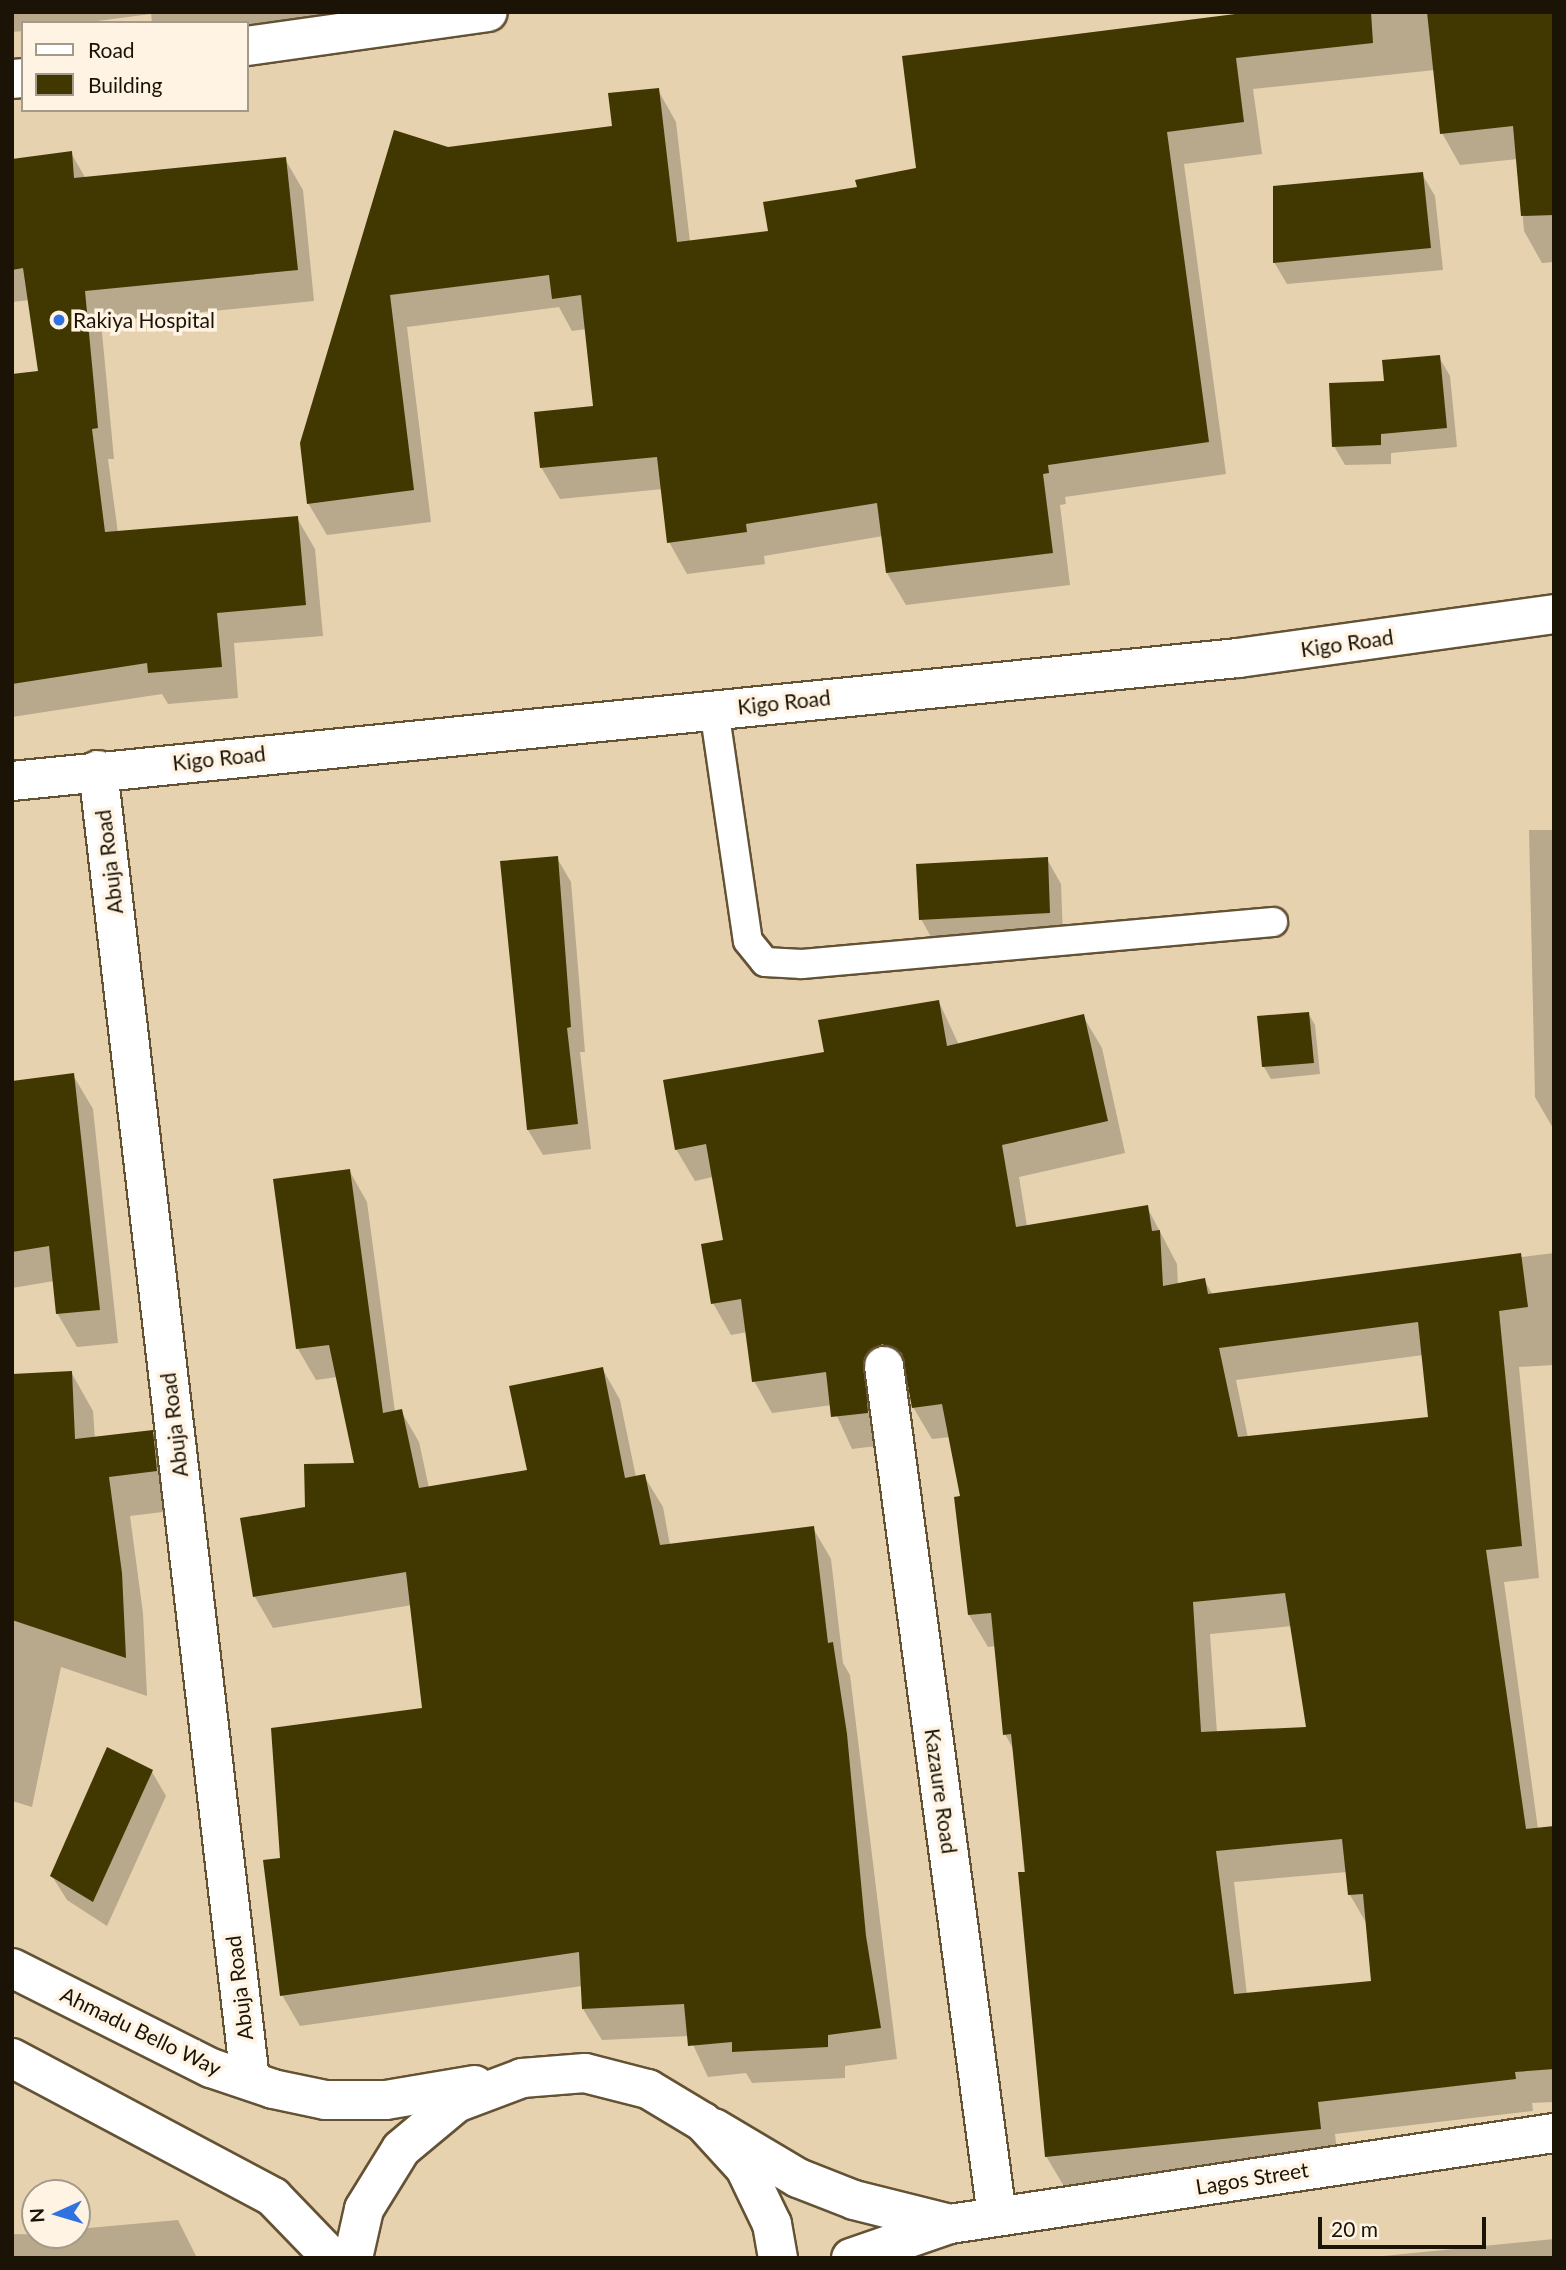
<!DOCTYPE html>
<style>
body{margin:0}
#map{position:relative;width:1566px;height:2270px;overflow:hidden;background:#e7d2b0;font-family:Lato,sans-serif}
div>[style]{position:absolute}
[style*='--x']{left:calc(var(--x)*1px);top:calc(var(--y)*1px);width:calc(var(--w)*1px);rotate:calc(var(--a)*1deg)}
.shadow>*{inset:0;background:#0003}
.building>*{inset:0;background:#403800}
.roads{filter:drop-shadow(2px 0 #645234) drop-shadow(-2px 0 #645234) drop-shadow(0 2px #645234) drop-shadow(0 -2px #645234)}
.service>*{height:28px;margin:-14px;padding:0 14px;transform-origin:14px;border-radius:14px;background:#fff}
.minor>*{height:38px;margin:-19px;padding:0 19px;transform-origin:19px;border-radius:19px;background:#fff}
.primary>*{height:38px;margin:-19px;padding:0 19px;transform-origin:19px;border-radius:19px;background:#fff}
.dots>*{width:19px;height:19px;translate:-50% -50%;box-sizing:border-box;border:4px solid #fff4e3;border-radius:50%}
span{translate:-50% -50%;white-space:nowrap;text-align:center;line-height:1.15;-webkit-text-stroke:7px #fff4e3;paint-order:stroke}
.poi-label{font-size:21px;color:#1a1306}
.left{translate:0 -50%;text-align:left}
.street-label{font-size:21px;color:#1a1306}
.frame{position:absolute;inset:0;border:14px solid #1a1306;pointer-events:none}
.legend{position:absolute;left:21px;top:21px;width:228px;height:91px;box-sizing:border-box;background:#fff4e3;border:2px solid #a39a8b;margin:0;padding:9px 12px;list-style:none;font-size:21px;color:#1a1306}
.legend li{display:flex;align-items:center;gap:14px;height:35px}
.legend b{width:35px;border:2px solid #a39a8b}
.north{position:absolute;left:21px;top:2179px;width:70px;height:70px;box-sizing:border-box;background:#fff4e3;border:2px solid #a39a8b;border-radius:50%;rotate:266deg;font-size:19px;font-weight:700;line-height:28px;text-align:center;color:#1a1306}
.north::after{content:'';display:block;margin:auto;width:24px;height:32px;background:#3073e0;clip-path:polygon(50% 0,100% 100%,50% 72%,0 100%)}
.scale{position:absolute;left:1318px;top:2217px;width:168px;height:32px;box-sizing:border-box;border:4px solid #1a1306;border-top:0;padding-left:9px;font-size:21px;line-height:24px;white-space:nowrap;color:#1a1306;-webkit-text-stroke:5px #fff4e3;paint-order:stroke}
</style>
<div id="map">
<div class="shadow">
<div style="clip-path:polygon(12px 12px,324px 12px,328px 43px,247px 54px,247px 23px,152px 23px,151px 14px,82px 23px,23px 23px,23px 31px,12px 32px)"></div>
<div style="clip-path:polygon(1258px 12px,1554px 12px,1554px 262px,1542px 263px,1524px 231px,1518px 159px,1460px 165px,1442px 133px,1435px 70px,1253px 89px,1262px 154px,1184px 164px,1226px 474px,1065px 497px,1066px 504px,1060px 505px,1070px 585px,906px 605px,887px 573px,883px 536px,764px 556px,765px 564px,687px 574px,669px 542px,663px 489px,560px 499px,541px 467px,594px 408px,586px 329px,572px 331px,559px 307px,407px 327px,431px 522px,327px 535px,308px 503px,301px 443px,448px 148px,614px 128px,658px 90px,676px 122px,690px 242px,770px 233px,859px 188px,918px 170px)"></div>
<div style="clip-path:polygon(71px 153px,86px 179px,285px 159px,303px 190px,314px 301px,101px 322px,114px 459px,108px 459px,118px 533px,297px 518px,315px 549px,323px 636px,234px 643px,238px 698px,168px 704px,162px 694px,12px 717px,12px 375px,40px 373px,30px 300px,12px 302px,12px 161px)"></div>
<div style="clip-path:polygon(1422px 174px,1435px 196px,1443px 270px,1287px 284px,1274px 262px)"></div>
<div style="clip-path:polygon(1439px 357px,1450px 376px,1457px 447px,1391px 453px,1391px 464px,1345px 465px,1334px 446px,1386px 382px)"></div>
<div style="clip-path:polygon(1529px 830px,1554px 830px,1554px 1130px,1535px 1097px)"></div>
<div style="clip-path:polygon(557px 858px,571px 882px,585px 1052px,580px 1052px,591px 1149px,543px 1155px,528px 1130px,501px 862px)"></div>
<div style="clip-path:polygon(1047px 859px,1061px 884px,1063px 937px,935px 944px,921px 919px)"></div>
<div style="clip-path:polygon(evenodd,939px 1002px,959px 1045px,1083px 1016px,1102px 1048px,1125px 1153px,1019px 1177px,1027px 1226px,1147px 1207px,1177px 1264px,1178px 1285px,1204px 1280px,1213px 1295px,1554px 1253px,1554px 1365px,1519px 1367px,1539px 1578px,1504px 1582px,1538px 1829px,1554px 1828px,1554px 2102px,1532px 2103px,1533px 2111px,1335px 2134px,1338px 2161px,1065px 2188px,1046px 2156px,1015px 1752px,1005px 1734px,996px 1646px,988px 1647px,969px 1615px,962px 1498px,950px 1437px,932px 1439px,913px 1407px,909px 1377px,889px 1380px,885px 1445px,852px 1449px,832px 1405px,772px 1413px,754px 1381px,747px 1332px,731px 1335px,713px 1303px,725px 1241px,713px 1177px,695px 1181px,676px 1149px,826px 1053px,939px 1002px,1423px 1355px,1430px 1419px,1248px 1438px,1236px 1380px,1423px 1355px,939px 1002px,1292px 1626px,1308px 1729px,1217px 1733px,1210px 1634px,1292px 1626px,939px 1002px,1347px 1872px,1350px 1895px,1368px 1926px,1373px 1982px,1247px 1995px,1234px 1882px,1347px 1872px)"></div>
<div style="clip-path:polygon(1308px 1013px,1315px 1025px,1320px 1074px,1271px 1079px,1264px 1067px)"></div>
<div style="clip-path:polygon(73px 1075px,93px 1109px,118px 1343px,77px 1347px,57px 1313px,54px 1281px,12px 1288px,12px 1083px)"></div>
<div style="clip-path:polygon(349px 1170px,367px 1202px,395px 1412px,401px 1411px,419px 1442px,429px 1488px,529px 1471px,602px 1368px,620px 1400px,636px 1477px,644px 1476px,663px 1507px,670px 1545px,813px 1528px,831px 1559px,843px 1663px,850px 1675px,897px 2059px,845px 2066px,845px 2078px,752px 2083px,746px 2073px,708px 2077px,689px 2036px,602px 2040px,583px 2009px,582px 1986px,300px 2026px,282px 1995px,282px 1859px,424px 1709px,412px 1605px,273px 1628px,255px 1597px,242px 1519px,306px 1508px,356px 1464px,337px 1377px,316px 1380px,298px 1349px,275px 1181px)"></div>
<div style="clip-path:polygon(71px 1372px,93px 1411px,95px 1439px,152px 1432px,174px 1471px,179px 1510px,130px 1516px,143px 1613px,147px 1696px,61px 1667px,32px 1807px,12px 1801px,12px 1376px)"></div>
<div style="clip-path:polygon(152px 1772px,166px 1796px,107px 1926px,67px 1900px,52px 1876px)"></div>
<div style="clip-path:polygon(178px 2220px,197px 2258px,12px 2258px,12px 2234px,77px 2235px,77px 2229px)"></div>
<div style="clip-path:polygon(1554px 2239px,1554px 2258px,1373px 2258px,1373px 2257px)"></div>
</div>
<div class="building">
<div style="clip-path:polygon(1251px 12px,1371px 12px,1373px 43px,1236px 58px,1244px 122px,1167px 132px,1209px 442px,1048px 465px,1049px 473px,1043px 474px,1053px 553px,886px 573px,877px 503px,746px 524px,747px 532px,667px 543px,657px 457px,540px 468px,534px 412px,593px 406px,581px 295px,552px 299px,549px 275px,390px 295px,414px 490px,307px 504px,300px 443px,394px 130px,448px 147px,612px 126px,608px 93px,659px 88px,677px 242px,768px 231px,763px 202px,857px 187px,855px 180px,916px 168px,902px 56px)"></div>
<div style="clip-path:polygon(1427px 12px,1554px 12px,1554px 215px,1521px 216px,1513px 126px,1440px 134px)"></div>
<div style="clip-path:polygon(72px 151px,74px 178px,286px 157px,298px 270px,85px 291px,98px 428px,92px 429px,105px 532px,298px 516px,306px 605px,217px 613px,222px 667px,148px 673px,147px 663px,12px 684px,12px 374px,38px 371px,23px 268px,12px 270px,12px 159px)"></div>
<div style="clip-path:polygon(1423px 172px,1431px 248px,1273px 263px,1273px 186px)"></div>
<div style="clip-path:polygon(1440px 355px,1447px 428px,1381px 434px,1381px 445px,1332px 447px,1329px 383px,1384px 381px,1382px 360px)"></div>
<div style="clip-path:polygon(558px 856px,571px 1027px,567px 1028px,578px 1124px,527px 1130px,500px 861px)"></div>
<div style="clip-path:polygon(1048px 857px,1050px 913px,919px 920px,916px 864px)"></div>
<div style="clip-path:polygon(evenodd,939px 1000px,947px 1046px,1084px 1014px,1108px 1121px,1002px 1145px,1016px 1227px,1148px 1205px,1152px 1231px,1160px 1230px,1163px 1286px,1205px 1278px,1208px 1294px,1521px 1253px,1528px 1307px,1499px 1311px,1522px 1546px,1486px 1550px,1526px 1829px,1554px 1826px,1554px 2069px,1515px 2072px,1516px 2079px,1318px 2102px,1321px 2129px,1045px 2157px,1018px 1872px,1025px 1872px,1011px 1734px,1003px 1735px,991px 1613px,968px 1615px,954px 1497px,960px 1496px,942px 1404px,912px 1408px,902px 1353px,882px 1344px,864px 1358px,868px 1413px,831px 1417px,826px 1372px,752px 1382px,741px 1299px,711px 1304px,701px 1244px,723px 1240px,706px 1144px,675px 1150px,663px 1080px,824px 1052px,818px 1020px,939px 1000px,1418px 1322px,1428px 1417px,1238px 1437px,1219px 1348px,1418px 1322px,939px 1000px,1285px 1593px,1306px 1727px,1201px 1732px,1193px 1602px,1285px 1593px,939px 1000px,1342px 1839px,1348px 1895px,1363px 1894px,1371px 1981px,1234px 1994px,1216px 1851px,1342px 1839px)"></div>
<div style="clip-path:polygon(1309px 1012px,1314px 1063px,1262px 1067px,1257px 1016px)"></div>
<div style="clip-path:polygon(74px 1073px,100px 1310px,56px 1314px,49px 1246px,12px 1252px,12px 1081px)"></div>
<div style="clip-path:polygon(350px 1169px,383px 1413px,402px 1409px,419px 1488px,527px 1470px,509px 1386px,603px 1367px,625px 1478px,645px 1474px,660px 1545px,814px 1526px,828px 1643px,833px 1642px,847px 1734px,866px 1936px,881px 2028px,828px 2035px,828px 2047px,732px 2052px,732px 2042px,688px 2046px,684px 2004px,582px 2009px,579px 1952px,280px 1996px,263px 1860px,280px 1858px,271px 1728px,422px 1708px,406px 1572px,253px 1597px,240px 1518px,305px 1507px,304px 1464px,354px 1463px,329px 1345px,296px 1349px,273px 1179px)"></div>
<div style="clip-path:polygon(72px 1371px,75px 1439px,153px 1430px,157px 1471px,109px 1477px,122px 1573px,126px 1658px,12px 1620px,12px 1374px)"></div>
<div style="clip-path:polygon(107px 1747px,153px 1770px,93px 1902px,50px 1876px)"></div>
</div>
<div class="roads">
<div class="service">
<div style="--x:714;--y:709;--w:234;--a:81.7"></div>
<div style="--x:748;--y:941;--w:27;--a:51"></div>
<div style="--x:765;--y:962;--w:37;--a:3"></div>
<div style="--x:802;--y:964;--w:473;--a:-5.1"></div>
</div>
<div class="minor">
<div style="--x:247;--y:46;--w:243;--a:-8"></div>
<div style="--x:12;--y:79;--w:11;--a:-5"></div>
<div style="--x:98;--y:770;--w:1319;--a:83.38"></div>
<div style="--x:12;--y:781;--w:1232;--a:-5.73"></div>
<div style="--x:1238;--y:658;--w:319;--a:-7.9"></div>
<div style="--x:884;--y:1366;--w:857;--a:82.43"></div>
<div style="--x:714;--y:2128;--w:98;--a:30.8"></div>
<div style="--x:798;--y:2178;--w:60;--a:21.4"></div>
<div style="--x:854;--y:2200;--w:99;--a:14"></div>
<div style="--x:851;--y:2258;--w:105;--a:-19"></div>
<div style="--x:950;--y:2224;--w:611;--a:-8.57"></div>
</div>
<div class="primary">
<div style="--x:12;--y:1968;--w:223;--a:26.7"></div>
<div style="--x:211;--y:2068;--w:65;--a:18.7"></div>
<div style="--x:273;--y:2089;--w:53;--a:11.9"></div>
<div style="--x:325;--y:2100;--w:61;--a:0"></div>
<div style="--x:386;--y:2100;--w:90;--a:-9.6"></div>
<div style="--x:12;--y:2058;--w:296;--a:28"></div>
<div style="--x:273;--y:2197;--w:85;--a:46"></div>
<div style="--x:353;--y:2258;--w:50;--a:-77.3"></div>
<div style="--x:364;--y:2209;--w:70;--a:-58.3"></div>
<div style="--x:401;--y:2149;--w:72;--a:-39.9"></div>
<div style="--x:456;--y:2103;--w:71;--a:-20.7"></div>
<div style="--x:522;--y:2078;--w:63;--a:-4.5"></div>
<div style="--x:585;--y:2073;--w:65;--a:14.3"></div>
<div style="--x:648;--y:2089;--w:64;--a:31"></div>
<div style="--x:703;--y:2122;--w:62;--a:47.6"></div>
<div style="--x:745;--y:2168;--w:62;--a:64.3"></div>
<div style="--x:772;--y:2224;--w:35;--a:80"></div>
</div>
</div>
<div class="dots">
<div style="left:59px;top:320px;background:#3073e0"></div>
</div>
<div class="poi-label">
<span class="left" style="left:73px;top:320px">Rakiya Hospital</span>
</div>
<div class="street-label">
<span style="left:1347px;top:643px;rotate:-8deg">Kigo Road</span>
<span style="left:784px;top:702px;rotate:-6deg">Kigo Road</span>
<span style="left:219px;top:758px;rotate:-6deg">Kigo Road</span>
<span style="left:109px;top:862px;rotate:-97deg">Abuja Road</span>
<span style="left:174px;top:1425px;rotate:-97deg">Abuja Road</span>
<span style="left:941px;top:1791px;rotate:82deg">Kazaure Road</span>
<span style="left:239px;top:1988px;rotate:-97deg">Abuja Road</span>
<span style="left:141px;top:2031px;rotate:26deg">Ahmadu Bello Way</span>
<span style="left:1252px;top:2178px;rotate:-9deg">Lagos Street</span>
</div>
<div class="frame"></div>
<ul class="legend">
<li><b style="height:9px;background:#fff"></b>Road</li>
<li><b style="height:19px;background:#403800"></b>Building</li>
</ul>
<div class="north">N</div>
<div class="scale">20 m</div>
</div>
